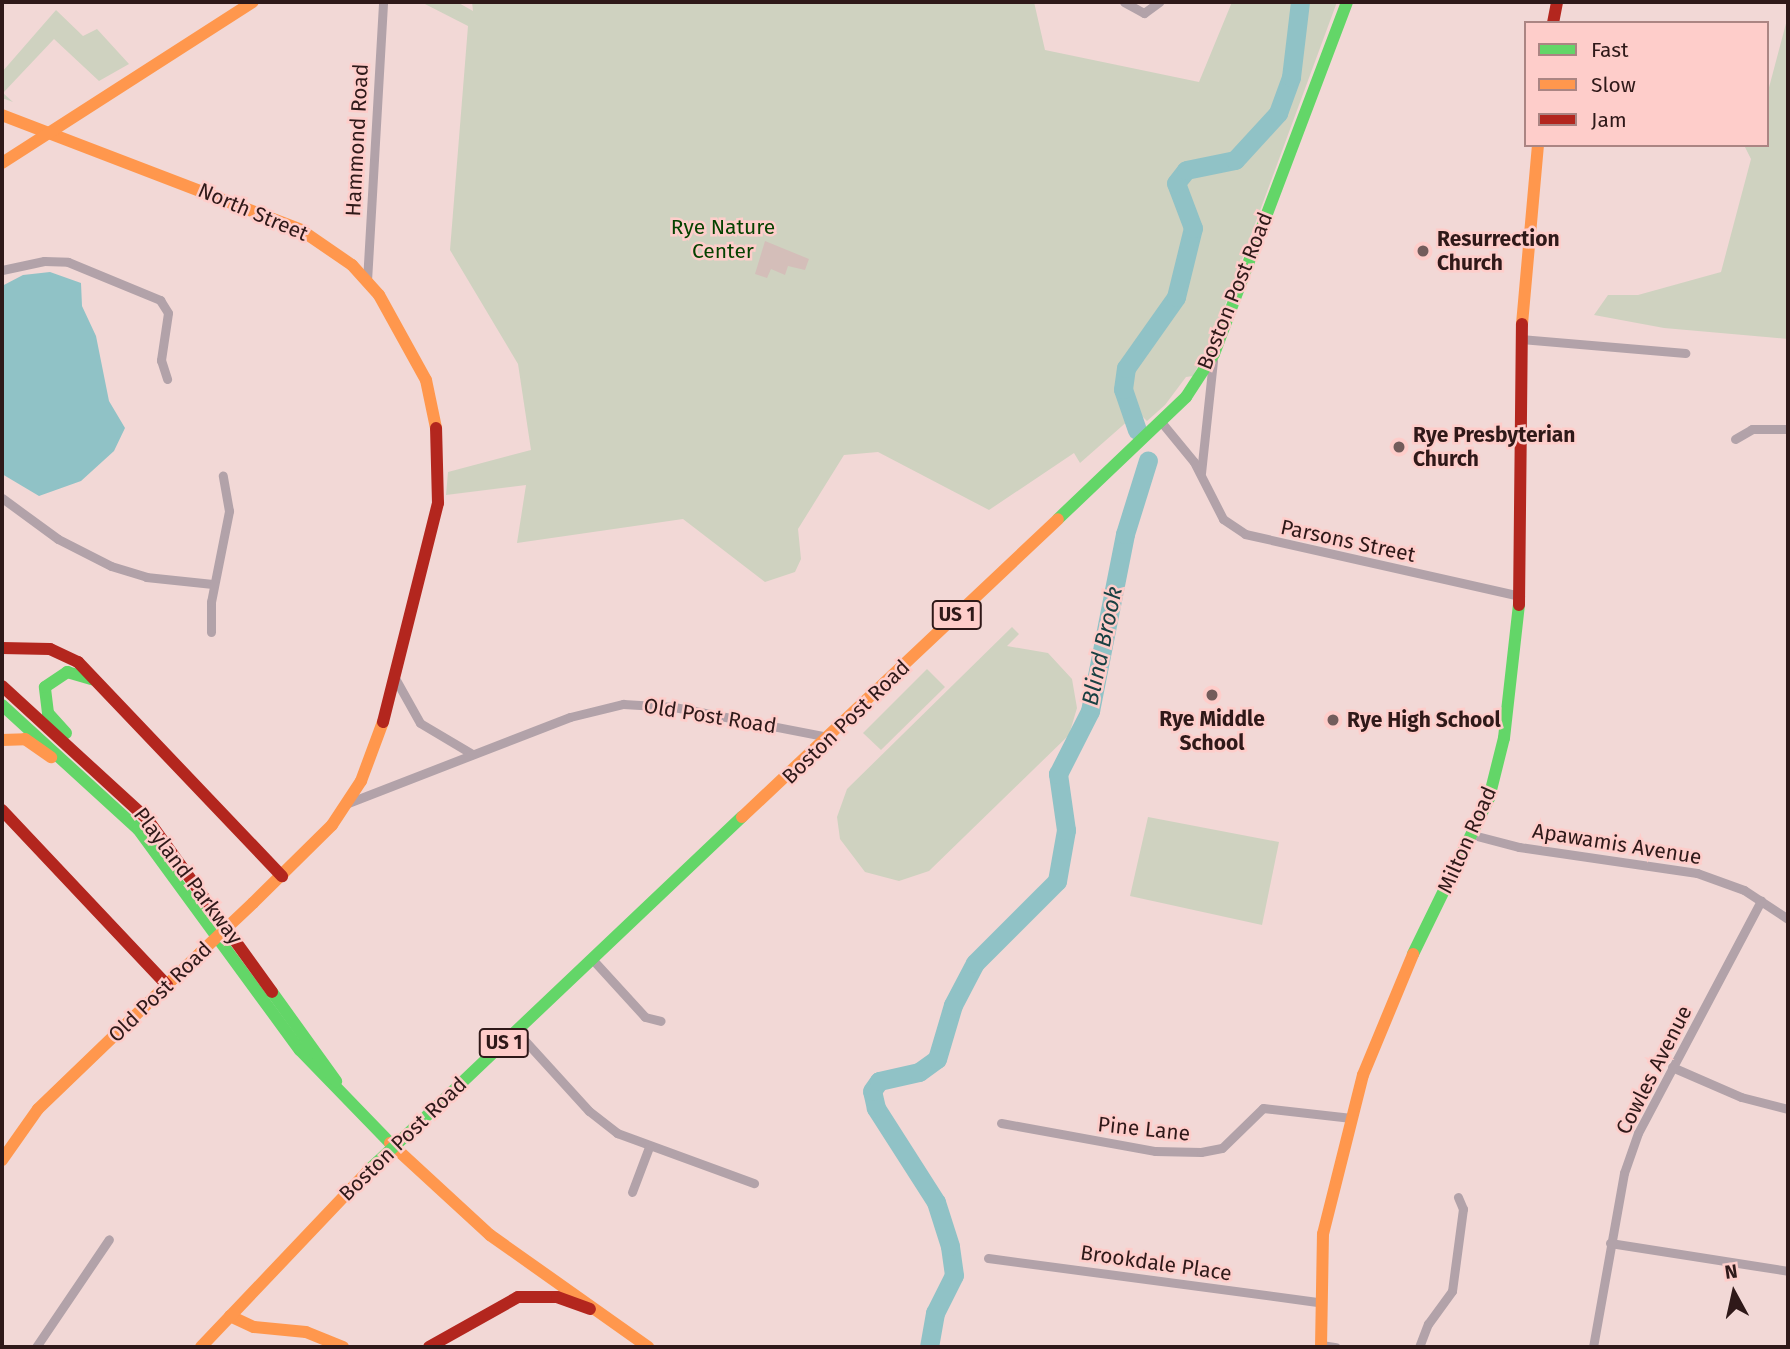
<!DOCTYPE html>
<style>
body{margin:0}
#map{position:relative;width:1790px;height:1349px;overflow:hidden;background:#f2d8d6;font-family:"Fira Sans",sans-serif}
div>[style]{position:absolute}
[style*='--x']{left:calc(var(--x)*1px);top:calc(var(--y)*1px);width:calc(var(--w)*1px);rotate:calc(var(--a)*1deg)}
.green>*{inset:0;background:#cfd2c0}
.water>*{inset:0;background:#90c2c6}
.river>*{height:19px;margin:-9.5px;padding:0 9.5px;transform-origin:9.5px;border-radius:9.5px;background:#90c2c6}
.building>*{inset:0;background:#d4beb9}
.street>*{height:9px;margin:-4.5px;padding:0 4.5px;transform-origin:4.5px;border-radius:4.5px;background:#b2a2a9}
.fast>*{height:12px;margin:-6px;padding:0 6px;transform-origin:6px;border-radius:6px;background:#63d668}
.slow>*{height:12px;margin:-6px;padding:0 6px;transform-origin:6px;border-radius:6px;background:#ff974d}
.jam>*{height:12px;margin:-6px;padding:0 6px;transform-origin:6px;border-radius:6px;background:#b3261e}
.fast-bridge>*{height:12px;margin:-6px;padding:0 6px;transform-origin:6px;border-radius:6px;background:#63d668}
.slow-bridge>*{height:12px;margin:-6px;padding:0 6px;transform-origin:6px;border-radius:6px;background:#ff974d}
.dots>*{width:19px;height:19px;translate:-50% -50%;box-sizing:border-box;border:4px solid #fecdca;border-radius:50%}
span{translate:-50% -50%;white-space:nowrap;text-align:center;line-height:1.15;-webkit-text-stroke:5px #fecdca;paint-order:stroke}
.shield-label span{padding:2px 5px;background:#fecdca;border:2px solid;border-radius:5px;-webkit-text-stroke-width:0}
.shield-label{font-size:19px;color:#2f1919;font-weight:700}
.street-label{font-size:21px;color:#2f1919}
.park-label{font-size:21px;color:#054200}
.poi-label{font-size:21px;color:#2f1919;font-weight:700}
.left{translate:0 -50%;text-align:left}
.water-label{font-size:23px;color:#184042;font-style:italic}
.frame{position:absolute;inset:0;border:4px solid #2f1919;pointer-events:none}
.legend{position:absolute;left:1524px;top:21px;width:245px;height:126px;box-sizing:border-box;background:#fecdca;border:2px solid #ab8583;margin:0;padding:9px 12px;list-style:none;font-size:21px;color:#2f1919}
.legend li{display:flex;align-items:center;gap:14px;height:35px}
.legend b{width:35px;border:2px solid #ab8583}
.north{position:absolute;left:1699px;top:1258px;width:70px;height:70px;-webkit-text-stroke:5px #fecdca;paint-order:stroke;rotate:352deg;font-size:19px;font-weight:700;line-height:28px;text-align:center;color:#2f1919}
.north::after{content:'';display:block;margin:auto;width:24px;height:32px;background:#2f1919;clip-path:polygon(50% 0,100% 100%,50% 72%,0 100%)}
</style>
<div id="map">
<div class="green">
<div style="clip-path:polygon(421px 2px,457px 2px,473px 11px,472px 2px,1034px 2px,1045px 50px,1199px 82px,1232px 2px,1337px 2px,1214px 335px,1193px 376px,1186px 377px,1165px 405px,1147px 421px,1138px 412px,1080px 463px,1074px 453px,989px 510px,878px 452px,844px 455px,798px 529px,801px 559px,795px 572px,765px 582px,683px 519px,517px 543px,526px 485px,446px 495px,448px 472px,531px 450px,518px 364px,450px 250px,468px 26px)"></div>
<div style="clip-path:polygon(56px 10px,83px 36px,97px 29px,129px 64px,99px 81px,54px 39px,3px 93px,13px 102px,2px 98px,2px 72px)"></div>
<div style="clip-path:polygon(1788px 16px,1788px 339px,1664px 328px,1594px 315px,1608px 295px,1638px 295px,1721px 272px,1751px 159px,1744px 145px,1767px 145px,1767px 95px)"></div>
<div style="clip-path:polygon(1012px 627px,1019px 634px,1007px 646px,1048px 653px,1072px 679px,1077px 708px,1069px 735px,929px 871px,899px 881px,865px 872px,840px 839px,837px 817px,847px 789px)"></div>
<div style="clip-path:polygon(927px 669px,945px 687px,881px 750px,863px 733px)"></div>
<div style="clip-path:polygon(1148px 817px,1279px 842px,1262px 925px,1130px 896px)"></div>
</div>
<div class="water">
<div style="clip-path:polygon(50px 272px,81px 283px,82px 306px,96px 336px,109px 401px,125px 428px,114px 451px,81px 481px,39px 496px,2px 474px,2px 286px,23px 275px)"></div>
</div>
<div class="river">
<div style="--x:1137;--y:430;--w:43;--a:-108.9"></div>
<div style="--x:1123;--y:389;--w:21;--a:-82"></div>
<div style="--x:1126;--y:368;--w:87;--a:-54.8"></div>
<div style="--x:1176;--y:297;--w:71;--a:-76.2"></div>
<div style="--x:1193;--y:228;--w:48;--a:-110.7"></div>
<div style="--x:1176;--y:183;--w:16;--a:-52"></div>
<div style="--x:1186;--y:170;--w:50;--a:-11.5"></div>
<div style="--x:1235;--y:160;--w:64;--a:-47.5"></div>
<div style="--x:1278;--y:113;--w:38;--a:-70"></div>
<div style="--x:1291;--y:77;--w:76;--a:-83.2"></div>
<div style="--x:929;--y:1347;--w:35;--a:-80"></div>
<div style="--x:935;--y:1313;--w:42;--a:-63.4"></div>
<div style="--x:954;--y:1275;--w:29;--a:-98"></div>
<div style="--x:950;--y:1246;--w:46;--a:-107.7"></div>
<div style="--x:936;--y:1202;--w:112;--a:-122.6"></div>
<div style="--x:876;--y:1108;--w:17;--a:-103"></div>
<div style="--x:872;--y:1091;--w:12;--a:-55"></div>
<div style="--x:879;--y:1081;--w:41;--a:-12.7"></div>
<div style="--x:919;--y:1072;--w:22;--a:-36"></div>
<div style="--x:937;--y:1059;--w:56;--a:-73.5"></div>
<div style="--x:953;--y:1005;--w:47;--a:-62.4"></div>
<div style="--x:975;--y:963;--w:116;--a:-45"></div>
<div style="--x:1057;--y:881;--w:52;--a:-80"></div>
<div style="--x:1066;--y:830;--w:57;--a:-98.1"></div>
<div style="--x:1058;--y:774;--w:71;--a:-63.1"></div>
<div style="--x:1090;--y:711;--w:180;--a:-78.8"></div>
<div style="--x:1125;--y:534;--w:77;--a:-72.7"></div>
</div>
<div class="building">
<div style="clip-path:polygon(765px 241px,809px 259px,805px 270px,788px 266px,785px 275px,771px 269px,767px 278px,755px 274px)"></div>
</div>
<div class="street">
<div style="--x:1124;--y:2;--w:23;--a:29"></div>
<div style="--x:1144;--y:13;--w:19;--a:-36"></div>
<div style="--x:2;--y:270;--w:43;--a:-12.1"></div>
<div style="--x:44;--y:261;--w:24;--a:2"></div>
<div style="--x:68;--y:262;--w:100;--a:22.4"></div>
<div style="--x:160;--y:300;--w:15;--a:58"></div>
<div style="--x:168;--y:313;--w:48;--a:98.5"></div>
<div style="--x:161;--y:360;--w:20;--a:72"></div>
<div style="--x:367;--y:281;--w:279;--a:-86.7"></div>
<div style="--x:1521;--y:339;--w:165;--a:4.9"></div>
<div style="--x:1162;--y:423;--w:50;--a:50.6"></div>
<div style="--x:1194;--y:462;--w:64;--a:63"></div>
<div style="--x:1223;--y:519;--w:27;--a:34"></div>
<div style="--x:1245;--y:534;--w:282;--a:12.7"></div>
<div style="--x:1735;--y:439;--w:20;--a:-30"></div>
<div style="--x:1752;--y:429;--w:36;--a:0"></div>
<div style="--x:1201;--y:473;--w:113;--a:-83.9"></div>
<div style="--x:2;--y:498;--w:69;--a:36.2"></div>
<div style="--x:58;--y:539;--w:59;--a:27"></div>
<div style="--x:111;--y:566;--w:37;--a:17"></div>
<div style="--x:146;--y:577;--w:67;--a:6"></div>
<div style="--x:211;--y:632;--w:30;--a:-90"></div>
<div style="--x:211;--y:602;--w:93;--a:-78.8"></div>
<div style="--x:229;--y:511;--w:36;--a:-100"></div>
<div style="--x:396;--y:680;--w:49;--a:60.8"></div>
<div style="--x:420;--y:723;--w:61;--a:30.8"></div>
<div style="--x:348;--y:803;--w:238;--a:-21.2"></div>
<div style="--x:570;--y:717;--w:55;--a:-13.8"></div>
<div style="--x:623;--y:704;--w:51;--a:3.4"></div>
<div style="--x:674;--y:707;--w:158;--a:11"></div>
<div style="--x:1473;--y:835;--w:48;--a:14.6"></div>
<div style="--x:1519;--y:847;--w:180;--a:8.3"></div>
<div style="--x:1697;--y:873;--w:50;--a:19.9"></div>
<div style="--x:1744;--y:890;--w:53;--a:33.4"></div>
<div style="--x:593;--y:960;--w:77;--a:47.6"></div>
<div style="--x:645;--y:1017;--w:16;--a:14"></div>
<div style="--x:517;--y:1032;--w:107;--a:47.7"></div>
<div style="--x:589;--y:1111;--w:36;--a:38"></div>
<div style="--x:617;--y:1133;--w:146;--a:20.1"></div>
<div style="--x:1672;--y:1067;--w:75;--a:23.5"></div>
<div style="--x:1741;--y:1097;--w:49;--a:14.3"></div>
<div style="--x:1001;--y:1123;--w:157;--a:10.3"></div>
<div style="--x:1155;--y:1151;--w:46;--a:1.2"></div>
<div style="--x:1201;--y:1152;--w:21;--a:-11"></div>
<div style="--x:1222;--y:1148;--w:57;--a:-44.3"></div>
<div style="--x:1263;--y:1108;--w:89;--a:6.5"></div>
<div style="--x:632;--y:1192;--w:48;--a:-69.3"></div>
<div style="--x:1610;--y:1243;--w:180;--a:8.9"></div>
<div style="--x:988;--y:1258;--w:334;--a:7.6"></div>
<div style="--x:1321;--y:1345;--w:15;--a:8"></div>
<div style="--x:36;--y:1347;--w:130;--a:-55.9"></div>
<div style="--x:1419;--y:1347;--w:25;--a:-69"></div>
<div style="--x:1428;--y:1324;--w:41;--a:-54"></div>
<div style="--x:1452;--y:1291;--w:83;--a:-82.4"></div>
<div style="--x:1463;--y:1209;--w:13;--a:-113"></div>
<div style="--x:1593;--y:1347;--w:177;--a:-79.9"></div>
<div style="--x:1624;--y:1173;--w:42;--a:-70.7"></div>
<div style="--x:1638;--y:1133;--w:263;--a:-62.1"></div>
</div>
<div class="fast">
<div style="--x:1058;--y:519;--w:177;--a:-43.6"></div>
<div style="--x:1186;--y:397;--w:51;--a:-56.9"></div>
<div style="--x:1214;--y:354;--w:376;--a:-69.3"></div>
<div style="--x:2;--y:705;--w:184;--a:42.4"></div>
<div style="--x:138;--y:829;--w:274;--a:53.8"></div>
<div style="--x:300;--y:1050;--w:129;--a:45.9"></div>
<div style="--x:66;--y:733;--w:27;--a:-132"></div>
<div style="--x:48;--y:713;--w:26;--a:-97"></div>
<div style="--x:45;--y:687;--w:27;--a:-34"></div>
<div style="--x:67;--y:672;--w:26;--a:16"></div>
<div style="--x:1413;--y:954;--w:174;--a:-64"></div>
<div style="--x:1489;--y:798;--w:62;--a:-76"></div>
<div style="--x:1504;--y:738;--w:134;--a:-83.6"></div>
<div style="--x:272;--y:992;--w:110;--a:54.3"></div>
<div style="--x:415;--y:1127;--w:451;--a:-43.5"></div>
</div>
<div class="slow">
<div style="--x:2;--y:115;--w:320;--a:21"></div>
<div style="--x:301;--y:230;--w:62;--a:34.5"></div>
<div style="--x:352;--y:265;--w:40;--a:48"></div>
<div style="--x:379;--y:295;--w:97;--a:61.1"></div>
<div style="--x:426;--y:380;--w:49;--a:78.2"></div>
<div style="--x:2;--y:163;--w:298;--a:-32.7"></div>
<div style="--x:1522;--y:324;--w:180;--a:-84.9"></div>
<div style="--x:2;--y:740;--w:23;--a:-2"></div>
<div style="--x:25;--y:739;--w:32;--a:35"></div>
<div style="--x:742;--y:817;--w:434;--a:-43.3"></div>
<div style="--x:253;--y:903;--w:111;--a:-44.6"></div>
<div style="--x:332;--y:825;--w:53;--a:-56.6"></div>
<div style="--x:361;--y:781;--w:63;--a:-69.6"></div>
<div style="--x:390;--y:1143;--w:136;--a:42.6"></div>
<div style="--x:490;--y:1235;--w:194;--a:35.3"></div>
<div style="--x:2;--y:1160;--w:62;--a:-54.8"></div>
<div style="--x:38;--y:1109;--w:225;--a:-43.9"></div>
<div style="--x:230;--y:1316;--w:26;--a:25"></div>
<div style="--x:254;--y:1327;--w:52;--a:5.5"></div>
<div style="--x:306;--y:1332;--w:40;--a:22"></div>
<div style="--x:201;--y:1347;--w:247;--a:-46.5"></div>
<div style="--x:1321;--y:1347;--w:113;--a:-89"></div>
<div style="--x:1323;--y:1234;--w:164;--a:-75.9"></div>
<div style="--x:1363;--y:1075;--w:131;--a:-67.5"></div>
</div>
<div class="jam">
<div style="--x:1553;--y:23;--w:21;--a:-79"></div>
<div style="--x:1519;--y:605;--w:281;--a:-89.4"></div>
<div style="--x:2;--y:648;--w:48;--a:1.2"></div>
<div style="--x:50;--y:649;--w:31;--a:25"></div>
<div style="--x:78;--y:662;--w:296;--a:46.4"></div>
<div style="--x:2;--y:686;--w:198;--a:42.5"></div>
<div style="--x:148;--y:820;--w:212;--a:54.2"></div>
<div style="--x:383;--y:722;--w:226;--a:-75.9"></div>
<div style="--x:438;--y:503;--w:75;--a:-91.5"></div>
<div style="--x:2;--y:810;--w:241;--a:46.7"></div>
<div style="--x:429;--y:1347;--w:102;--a:-29.3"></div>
<div style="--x:518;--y:1297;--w:39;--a:0"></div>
<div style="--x:557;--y:1297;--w:35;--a:20"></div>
</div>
<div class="fast-bridge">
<div style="--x:371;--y:1168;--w:60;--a:-43"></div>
</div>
<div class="slow-bridge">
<div style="--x:200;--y:953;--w:73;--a:-43.3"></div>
</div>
<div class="dots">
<div style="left:1423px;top:251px;background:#735c5b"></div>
<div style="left:1399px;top:447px;background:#735c5b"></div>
<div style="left:1212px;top:695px;background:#735c5b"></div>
<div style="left:1333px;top:720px;background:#735c5b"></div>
</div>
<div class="shield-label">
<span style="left:957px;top:615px">US 1</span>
<span style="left:504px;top:1043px">US 1</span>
</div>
<div class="street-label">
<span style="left:357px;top:140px;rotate:-87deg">Hammond Road</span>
<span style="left:253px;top:212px;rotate:23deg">North Street</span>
<span style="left:1235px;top:291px;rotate:-68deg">Boston Post Road</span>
<span style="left:1348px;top:541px;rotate:12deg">Parsons Street</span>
<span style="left:710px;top:716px;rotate:9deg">Old Post Road</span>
<span style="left:846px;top:722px;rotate:-44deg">Boston Post Road</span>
<span style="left:1467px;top:840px;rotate:-66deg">Milton Road</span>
<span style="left:1617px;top:844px;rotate:9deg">Apawamis Avenue</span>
<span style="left:188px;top:876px;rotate:53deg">Playland Parkway</span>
<span style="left:160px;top:992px;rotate:-44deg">Old Post Road</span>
<span style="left:1654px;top:1070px;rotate:-63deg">Cowles Avenue</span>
<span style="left:1144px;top:1129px;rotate:6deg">Pine Lane</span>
<span style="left:403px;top:1139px;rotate:-44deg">Boston Post Road</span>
<span style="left:1156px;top:1263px;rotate:8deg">Brookdale Place</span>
</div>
<div class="park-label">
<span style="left:723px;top:239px">Rye Nature<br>Center</span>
</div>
<div class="poi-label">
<span class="left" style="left:1437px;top:251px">Resurrection<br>Church</span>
<span class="left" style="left:1413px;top:447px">Rye Presbyterian<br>Church</span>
<span style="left:1212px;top:731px">Rye Middle<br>School</span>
<span class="left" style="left:1347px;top:720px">Rye High School</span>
</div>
<div class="water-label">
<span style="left:1102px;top:646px;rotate:-78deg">Blind Brook</span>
</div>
<div class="frame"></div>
<ul class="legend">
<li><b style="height:9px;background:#63d668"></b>Fast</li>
<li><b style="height:9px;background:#ff974d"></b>Slow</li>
<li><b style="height:9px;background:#b3261e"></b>Jam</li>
</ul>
<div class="north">N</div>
</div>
